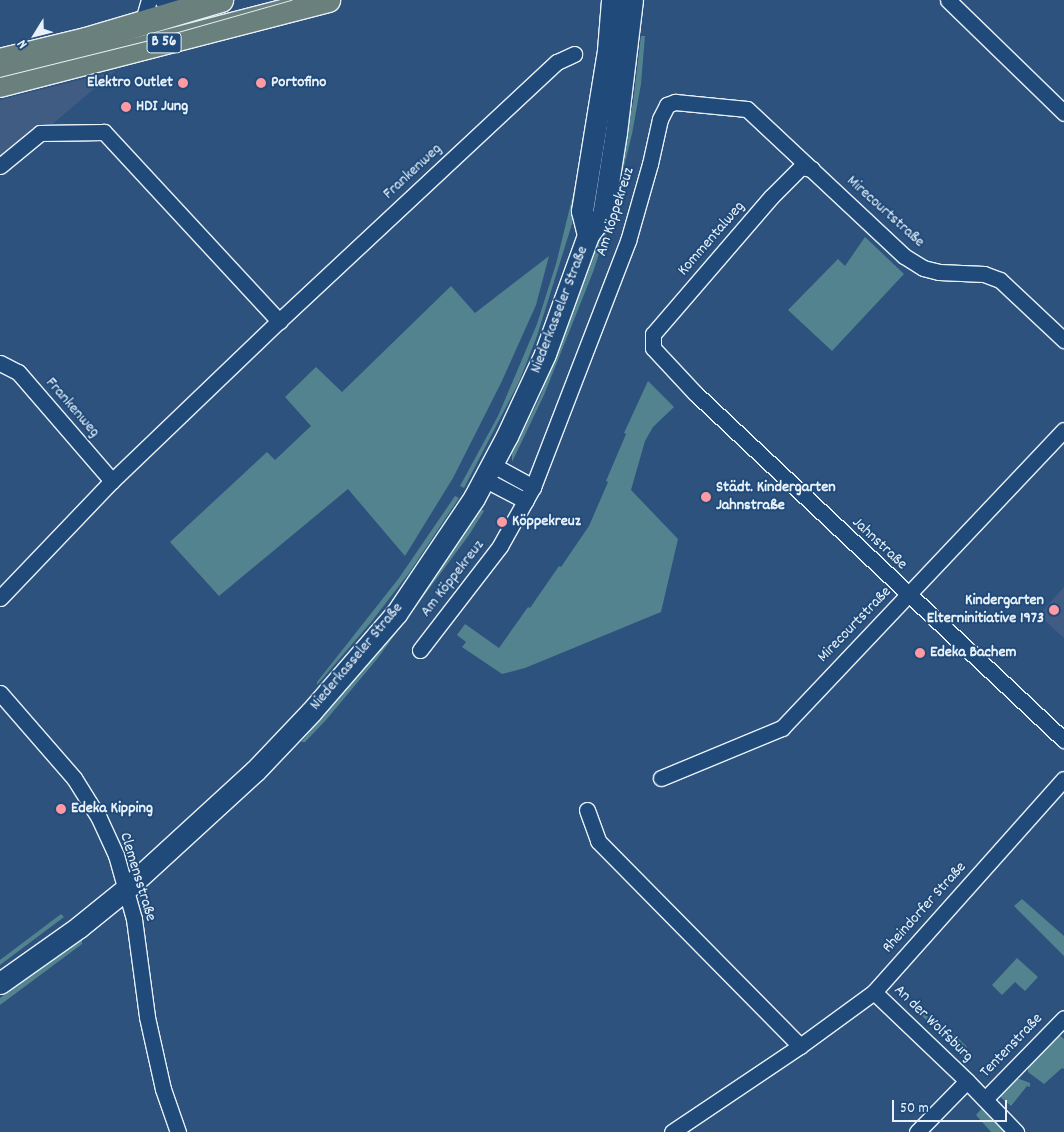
<!DOCTYPE html>
<meta charset="utf-8">
<style>
body{margin:0}
#map{position:relative;width:1064px;height:1132px;overflow:hidden;background:#2e527e;font-family:Dekko,sans-serif}
div>[style]{position:absolute}
[style*='--x']{left:calc(var(--x)*1px);top:calc(var(--y)*1px);width:calc(var(--w)*1px);rotate:calc(var(--a)*1deg)}
.built>*{inset:0;background:#415c83}
.green>*{inset:0;background:#52838e}
.roads{filter:drop-shadow(1px 0 #e8f1f8) drop-shadow(-1px 0 #e8f1f8) drop-shadow(0 1px #e8f1f8) drop-shadow(0 -1px #e8f1f8)}
.minor>*{height:15px;margin:-7.5px;padding:0 7.5px;transform-origin:7.5px;border-radius:7.5px;background:#1f4a7a}
.secondary>*{height:21px;margin:-10.5px;padding:0 10.5px;transform-origin:10.5px;border-radius:10.5px;background:#1f4a7a}
.primary>*{height:24px;margin:-12px;padding:0 12px;transform-origin:12px;border-radius:12px;background:#6a807c}
.tram>*{height:1px;margin:-0.5px;padding:0 0.5px;transform-origin:0.5px;border-radius:0.5px;background:#e8f1f8}
.dots>*{width:14px;height:14px;translate:-50% -50%;box-sizing:border-box;border:2px solid #1f4a7a;border-radius:50%}
span{translate:-50% -50%;white-space:nowrap;text-align:center;line-height:1.15;-webkit-text-stroke:4px #1f4a7a;paint-order:stroke}
.shield-label span{padding:1px 4px;background:#1f4a7a;border:1px solid;border-radius:4px;-webkit-text-stroke-width:0}
.shield-label{font-size:15px;color:#e8f1f8;font-weight:700}
.poi-label{font-size:16px;color:#e8f1f8;font-weight:700}
.right{translate:-100% -50%;text-align:right}
.left{translate:0 -50%;text-align:left}
.street-label{font-size:16px;color:#e8f1f8}
.north{position:absolute;left:10px;top:10px;width:50px;height:50px;-webkit-text-stroke:4px #1f4a7a;paint-order:stroke;rotate:234deg;font-size:14px;font-weight:700;line-height:20px;text-align:center;color:#e8f1f8}
.north::after{content:'';display:block;margin:auto;width:18px;height:22px;background:#e8f1f8;clip-path:polygon(50% 0,100% 100%,50% 72%,0 100%)}
.scale{position:absolute;left:892px;top:1100px;width:115px;height:22px;box-sizing:border-box;border:2px solid #e8f1f8;border-top:0;padding-left:6px;font-size:15px;line-height:18px;white-space:nowrap;color:#e8f1f8;-webkit-text-stroke:4px #1f4a7a;paint-order:stroke}
</style>
<div id="map">
<div class="built">
<div style="clip-path:polygon(115px 71px,49px 127px,0 158px,0 100px)"></div>
<div style="clip-path:polygon(1064px 587px,1064px 638px,1039px 615px)"></div>
</div>
<div class="green">
<div style="clip-path:polygon(641px 36px,645px 36px,641px 84px,632px 134px,612px 215px,593px 272px,544px 395px,512px 462px,512px 453px,540px 397px,608px 214px,633px 103px)"></div>
<div style="clip-path:polygon(584px 150px,572px 224px,537px 336px,519px 382px,464px 488px,460px 486px,498px 416px,537px 324px,556px 264px)"></div>
<div style="clip-path:polygon(865px 237px,904px 274px,832px 351px,788px 310px,838px 259px,845px 266px)"></div>
<div style="clip-path:polygon(549px 256px,536px 305px,501px 383px,453px 478px,405px 556px,348px 489px,219px 596px,170px 542px,267px 452px,275px 460px,311px 426px,285px 397px,316px 367px,342px 392px,451px 286px,475px 313px)"></div>
<div style="clip-path:polygon(648px 381px,674px 407px,653px 427px,645px 441px,631px 490px,678px 539px,661px 612px,525px 668px,502px 674px,462px 647px,466px 642px,457px 635px,465px 624px,499px 648px,528px 607px,530px 608px,559px 566px,561px 567px,589px 526px,608px 482px,606px 481px,626px 434px,624px 433px)"></div>
<div style="clip-path:polygon(455px 496px,459px 498px,409px 573px,372px 621px,317px 685px,317px 682px,399px 578px)"></div>
<div style="clip-path:polygon(481px 509px,484px 511px,469px 535px,377px 659px,326px 720px,305px 742px,301px 742px,370px 661px,463px 537px)"></div>
<div style="clip-path:polygon(1022px 899px,1064px 936px,1064px 956px,1014px 906px)"></div>
<div style="clip-path:polygon(61px 914px,64px 917px,0 965px,0 960px)"></div>
<div style="clip-path:polygon(82px 939px,82px 944px,0 1005px,0 998px)"></div>
<div style="clip-path:polygon(1017px 958px,1038px 977px,1025px 991px,1015px 982px,1002px 995px,992px 985px)"></div>
<div style="clip-path:polygon(910px 1004px,958px 1038px,966px 1046px,969px 1054px,969px 1062px)"></div>
<div style="clip-path:polygon(1058px 1034px,1064px 1039px,1064px 1069px,1062px 1068px,1044px 1084px,1028px 1072px,1028px 1066px)"></div>
<div style="clip-path:polygon(1017px 1078px,1030px 1083px,1030px 1087px,1027px 1086px,1011px 1106px,999px 1096px,1013px 1080px)"></div>
<div style="clip-path:polygon(983px 1107px,1008px 1132px,991px 1132px,976px 1115px)"></div>
</div>
<div class="roads">
<div class="minor">
<div style="--x:162;--y:0;--w:27;--a:20"></div>
<div style="--x:948;--y:0;--w:162;--a:44.2"></div>
<div style="--x:137;--y:25;--w:11;--a:-49"></div>
<div style="--x:144;--y:17;--w:18;--a:-74"></div>
<div style="--x:0;--y:166;--w:52;--a:-39.5"></div>
<div style="--x:40;--y:133;--w:64;--a:-0.9"></div>
<div style="--x:104;--y:132;--w:258;--a:47.2"></div>
<div style="--x:812;--y:169;--w:11;--a:-170"></div>
<div style="--x:801;--y:167;--w:42;--a:135"></div>
<div style="--x:771;--y:197;--w:181;--a:130.7"></div>
<div style="--x:653;--y:334;--w:14;--a:90"></div>
<div style="--x:653;--y:348;--w:62;--a:47"></div>
<div style="--x:695;--y:393;--w:507;--a:43.24"></div>
<div style="--x:0;--y:363;--w:20;--a:27"></div>
<div style="--x:18;--y:372;--w:144;--a:49.2"></div>
<div style="--x:493;--y:465;--w:46;--a:28.8"></div>
<div style="--x:484;--y:479;--w:47;--a:27.6"></div>
<div style="--x:0;--y:598;--w:162;--a:-46.3"></div>
<div style="--x:112;--y:481;--w:231;--a:-43.8"></div>
<div style="--x:279;--y:321;--w:380;--a:-43"></div>
<div style="--x:557;--y:62;--w:19;--a:-25"></div>
<div style="--x:420;--y:650;--w:131;--a:-52.4"></div>
<div style="--x:500;--y:546;--w:68;--a:-60.8"></div>
<div style="--x:533;--y:487;--w:264;--a:-68.9"></div>
<div style="--x:628;--y:241;--w:80;--a:-74.1"></div>
<div style="--x:650;--y:164;--w:46;--a:-77.5"></div>
<div style="--x:660;--y:119;--w:16;--a:-63"></div>
<div style="--x:667;--y:105;--w:9;--a:-21"></div>
<div style="--x:675;--y:102;--w:72;--a:5.6"></div>
<div style="--x:747;--y:109;--w:215;--a:43.1"></div>
<div style="--x:904;--y:256;--w:22;--a:32"></div>
<div style="--x:923;--y:268;--w:16;--a:14"></div>
<div style="--x:939;--y:272;--w:45;--a:2.5"></div>
<div style="--x:984;--y:274;--w:17;--a:21"></div>
<div style="--x:1000;--y:280;--w:88;--a:43.2"></div>
<div style="--x:0;--y:693;--w:113;--a:49"></div>
<div style="--x:74;--y:778;--w:47;--a:58"></div>
<div style="--x:99;--y:818;--w:41;--a:65.3"></div>
<div style="--x:116;--y:855;--w:66;--a:74.3"></div>
<div style="--x:134;--y:919;--w:99;--a:82.4"></div>
<div style="--x:147;--y:1017;--w:74;--a:77.5"></div>
<div style="--x:163;--y:1089;--w:46;--a:70.8"></div>
<div style="--x:661;--y:778;--w:131;--a:-22.5"></div>
<div style="--x:782;--y:728;--w:410;--a:-46.6"></div>
<div style="--x:587;--y:810;--w:33;--a:70"></div>
<div style="--x:598;--y:841;--w:288;--a:45.4"></div>
<div style="--x:874;--y:992;--w:129;--a:43.7"></div>
<div style="--x:967;--y:1081;--w:71;--a:46.1"></div>
<div style="--x:985;--y:1099;--w:113;--a:-45.7"></div>
<div style="--x:672;--y:1132;--w:154;--a:-33.9"></div>
<div style="--x:800;--y:1046;--w:92;--a:-36.1"></div>
<div style="--x:874;--y:992;--w:285;--a:-48.3"></div>
<div style="--x:917;--y:1132;--w:71;--a:-45.6"></div>
</div>
<div class="secondary">
<div style="--x:588;--y:235;--w:25;--a:-104"></div>
<div style="--x:582;--y:211;--w:163;--a:-80.8"></div>
<div style="--x:608;--y:50;--w:50;--a:-85.4"></div>
<div style="--x:0;--y:983;--w:97;--a:-35.3"></div>
<div style="--x:79;--y:927;--w:60;--a:-39"></div>
<div style="--x:126;--y:889;--w:175;--a:-42.5"></div>
<div style="--x:255;--y:771;--w:81;--a:-46.5"></div>
<div style="--x:311;--y:712;--w:130;--a:-49.1"></div>
<div style="--x:396;--y:614;--w:140;--a:-56.1"></div>
<div style="--x:474;--y:498;--w:70;--a:-62"></div>
<div style="--x:507;--y:436;--w:90;--a:-65.1"></div>
<div style="--x:545;--y:354;--w:127;--a:-70.1"></div>
<div style="--x:588;--y:235;--w:25;--a:-53"></div>
<div style="--x:603;--y:215;--w:84;--a:-81.1"></div>
<div style="--x:616;--y:132;--w:133;--a:-83.1"></div>
</div>
<div class="primary">
<div style="--x:0;--y:61;--w:89;--a:-13.7"></div>
<div style="--x:86;--y:40;--w:141;--a:-16.5"></div>
<div style="--x:0;--y:85;--w:339;--a:-14.5"></div>
</div>
</div>
<div class="tram">
<div style="--x:0;--y:77;--w:150;--a:-13.9"></div>
<div style="--x:146;--y:41;--w:151;--a:-15.8"></div>
</div>
<div class="dots">
<div style="left:183px;top:83px;background:#ff9aa2"></div>
<div style="left:261px;top:83px;background:#ff9aa2"></div>
<div style="left:126px;top:107px;background:#ff9aa2"></div>
<div style="left:706px;top:497px;background:#ff9aa2"></div>
<div style="left:502px;top:522px;background:#ff9aa2"></div>
<div style="left:1054px;top:610px;background:#ff9aa2"></div>
<div style="left:920px;top:653px;background:#ff9aa2"></div>
<div style="left:61px;top:809px;background:#ff9aa2"></div>
</div>
<div class="shield-label">
<span style="left:164px;top:43px">B 56</span>
</div>
<div class="poi-label">
<span class="right" style="left:173px;top:83px">Elektro Outlet</span>
<span class="left" style="left:271px;top:83px">Portofino</span>
<span class="left" style="left:136px;top:107px">HDI Jung</span>
<span class="left" style="left:716px;top:497px">Städt. Kindergarten<br>Jahnstraße</span>
<span class="left" style="left:512px;top:522px">Köppekreuz</span>
<span class="right" style="left:1044px;top:610px">Kindergarten<br>Elterninitiative 1973</span>
<span class="left" style="left:930px;top:653px">Edeka Bachem</span>
<span class="left" style="left:71px;top:809px">Edeka Kipping</span>
</div>
<div class="street-label">
<span style="left:413px;top:172px;rotate:-43deg">Frankenweg</span>
<span style="left:616px;top:212px;rotate:-72deg">Am Köppekreuz</span>
<span style="left:885px;top:212px;rotate:42deg">Mirecourtstraße</span>
<span style="left:712px;top:239px;rotate:-49deg">Kommentalweg</span>
<span style="left:560px;top:310px;rotate:-69deg">Niederkasseler Straße</span>
<span style="left:72px;top:408px;rotate:49deg">Frankenweg</span>
<span style="left:879px;top:544px;rotate:43deg">Jahnstraße</span>
<span style="left:453px;top:579px;rotate:-52deg">Am Köppekreuz</span>
<span style="left:855px;top:625px;rotate:-46deg">Mirecourtstraße</span>
<span style="left:357px;top:657px;rotate:-50deg">Niederkasseler Straße</span>
<span style="left:137px;top:877px;rotate:73deg">Clemensstraße</span>
<span style="left:925px;top:908px;rotate:-48deg">Rheindorfer Straße</span>
<span style="left:933px;top:1024px;rotate:44deg">An der Wolfsburg</span>
<span style="left:1012px;top:1046px;rotate:-46deg">Tentenstraße</span>
</div>
<div class="north">N</div>
<div class="scale">50 m</div>
</div>
